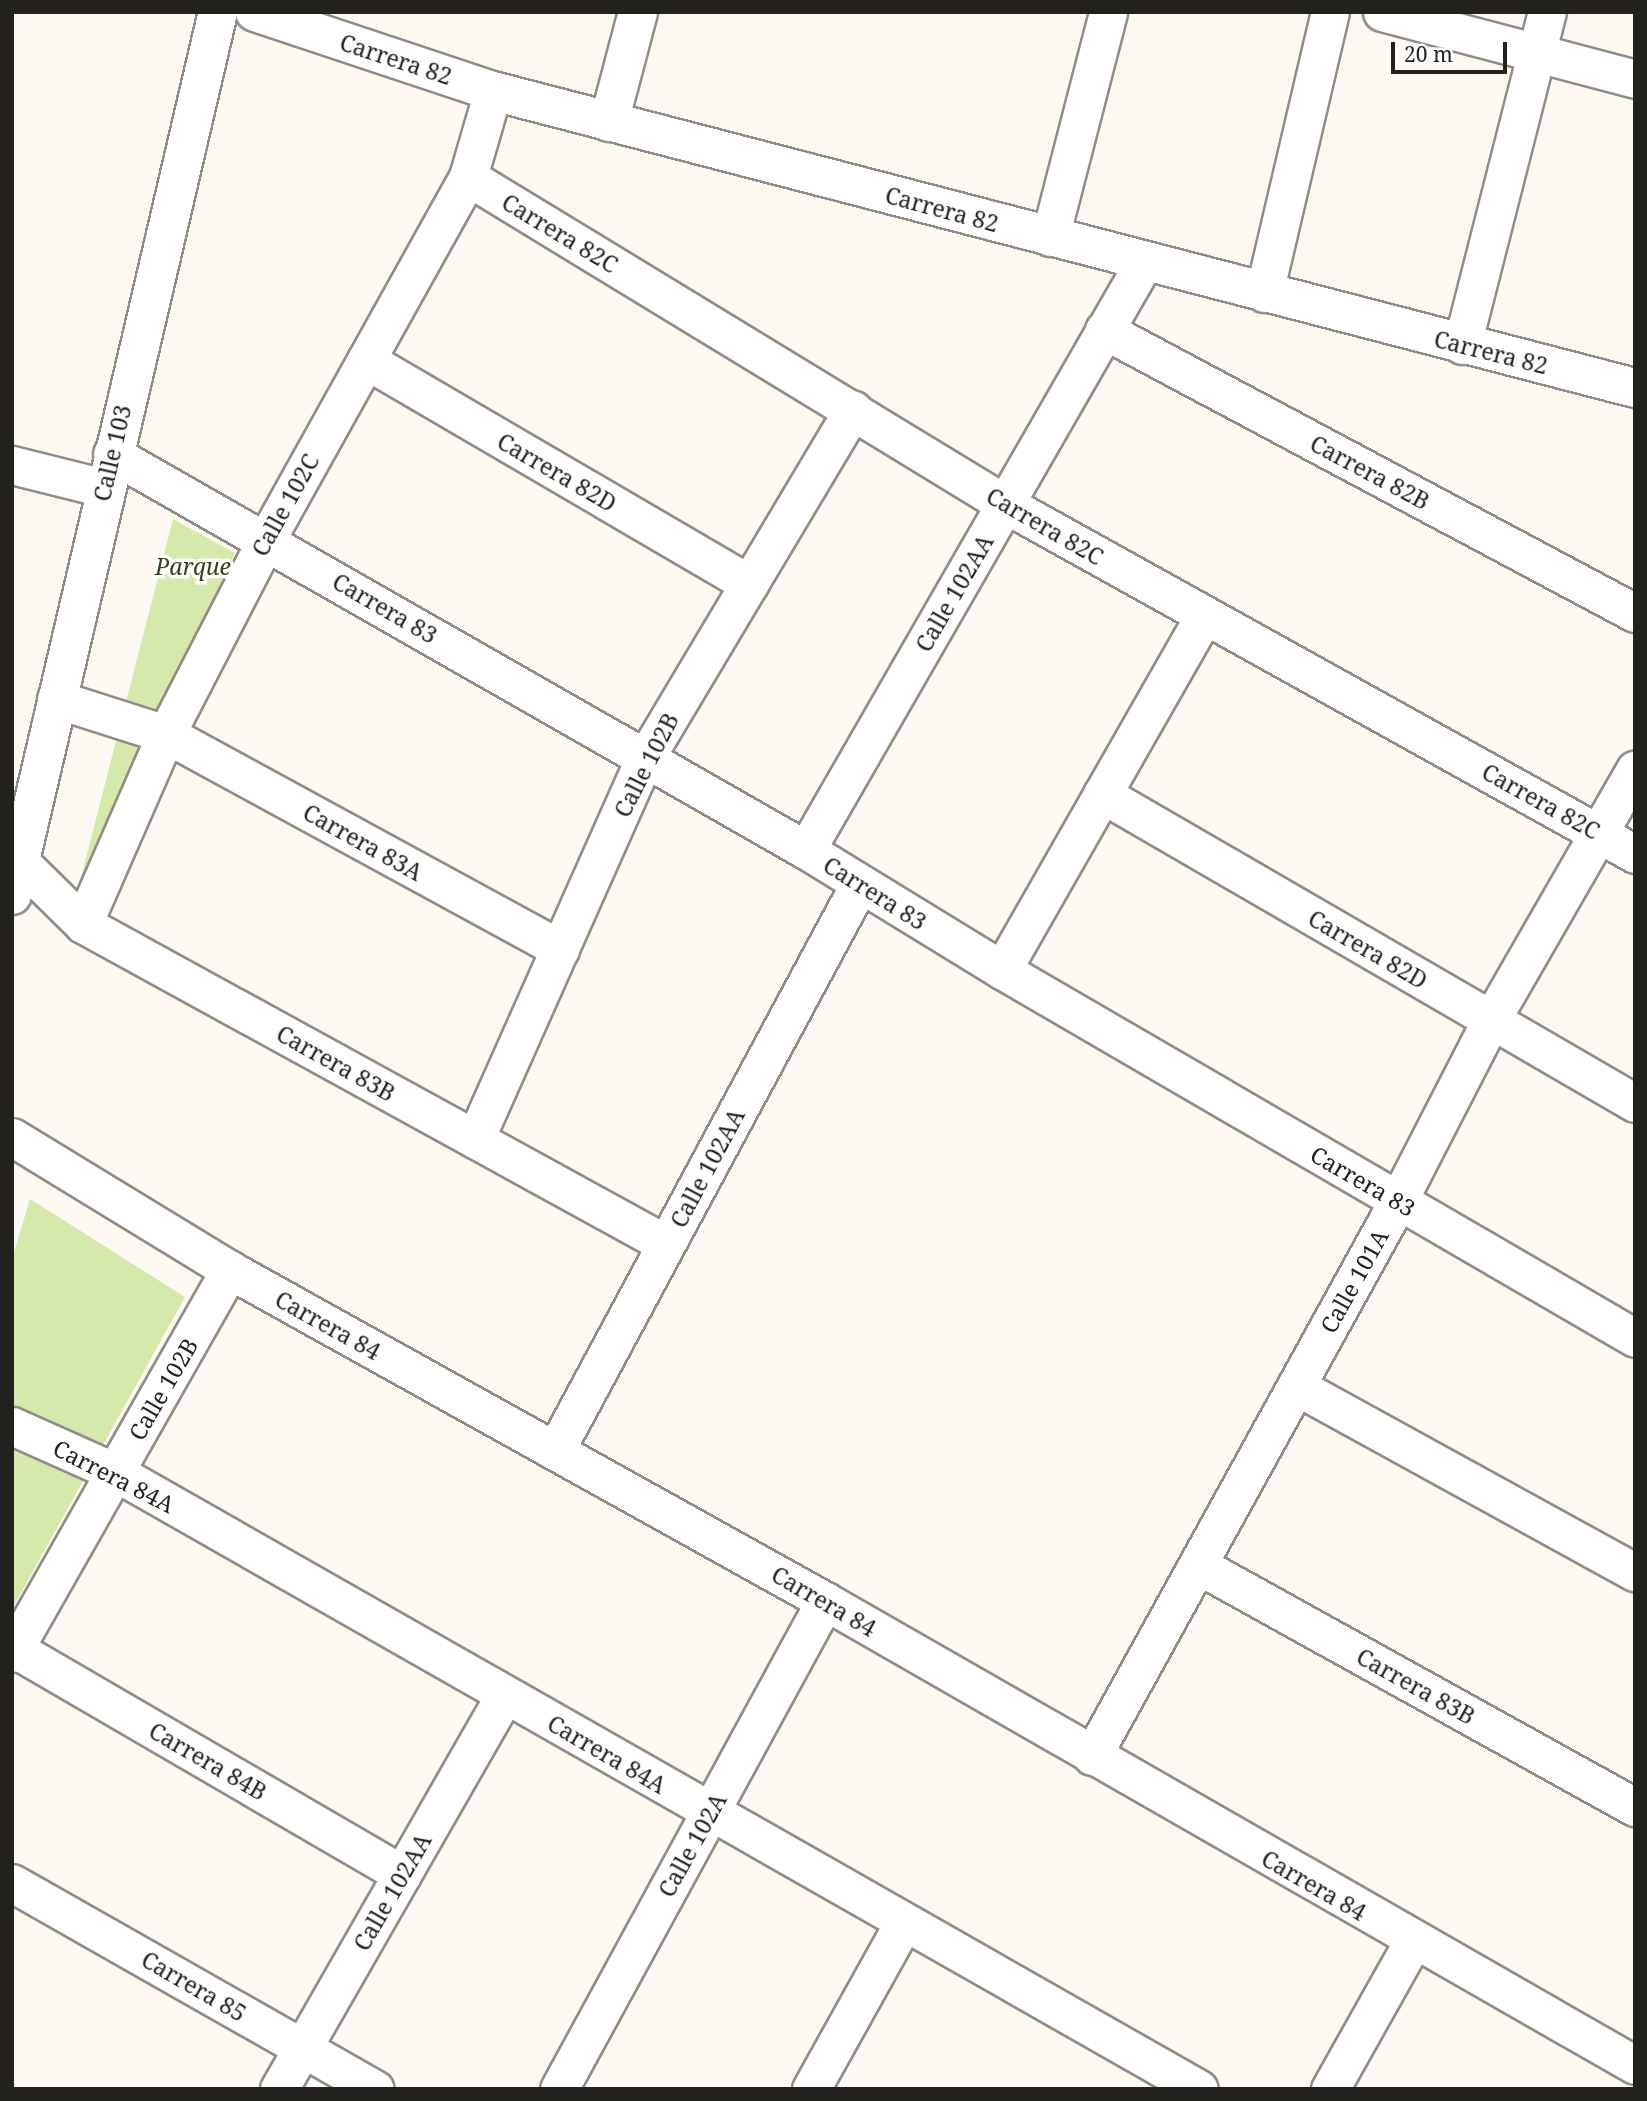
<!DOCTYPE html>
<style>
body{margin:0}
#map{position:relative;width:1647px;height:2101px;overflow:hidden;background:#fdf8f2;font-family:"Noto Serif",serif}
div>[style]{position:absolute}
[style*='--x']{left:calc(var(--x)*1px);top:calc(var(--y)*1px);width:calc(var(--w)*1px);rotate:calc(var(--a)*1deg)}
.green>*{inset:0;background:#d4e9aa}
.roads{filter:drop-shadow(2px 0 #918c87) drop-shadow(-2px 0 #918c87) drop-shadow(0 2px #918c87) drop-shadow(0 -2px #918c87)}
.minor>*{height:37px;margin:-18.5px;padding:0 18.5px;transform-origin:18.5px;border-radius:18.5px;background:#fff}
.tertiary>*{height:38px;margin:-19px;padding:0 19px;transform-origin:19px;border-radius:19px;background:#fff}
span{translate:-50% -50%;white-space:nowrap;text-align:center;line-height:1.15;-webkit-text-stroke:7px #fff;paint-order:stroke}
.street-label{font-size:23px;color:#23211e}
.park-label{font-size:23px;color:#374219;font-style:italic}
.frame{position:absolute;inset:0;border:14px solid #23211e;pointer-events:none}
.scale{position:absolute;left:1391px;top:42px;width:116px;height:32px;box-sizing:border-box;border:4px solid #23211e;border-top:0;padding-left:9px;font-size:21px;line-height:24px;white-space:nowrap;color:#23211e;-webkit-text-stroke:5px #fff;paint-order:stroke}
</style>
<div id="map">
<div class="green">
<div style="clip-path:polygon(173px 519px,235px 553px,77px 893px)"></div>
<div style="clip-path:polygon(30px 1199px,185px 1297px,12px 1609px,12px 1259px)"></div>
</div>
<div class="roads">
<div class="minor">
<div style="--x:1382;--y:12;--w:262;--a:14.8"></div>
<div style="--x:468;--y:177;--w:629;--a:31.34"></div>
<div style="--x:1005;--y:504;--w:721;--a:29.05"></div>
<div style="--x:1050;--y:237;--w:232;--a:-75.5"></div>
<div style="--x:1264;--y:293;--w:289;--a:-76.8"></div>
<div style="--x:1104;--y:330;--w:602;--a:28.06"></div>
<div style="--x:1462;--y:345;--w:344;--a:-75.7"></div>
<div style="--x:366;--y:360;--w:444;--a:30.3"></div>
<div style="--x:112;--y:454;--w:799;--a:29.71"></div>
<div style="--x:806;--y:850;--w:230;--a:31.5"></div>
<div style="--x:1002;--y:970;--w:732;--a:30.17"></div>
<div style="--x:12;--y:465;--w:95;--a:14"></div>
<div style="--x:56;--y:699;--w:115;--a:17.7"></div>
<div style="--x:166;--y:734;--w:449;--a:28.6"></div>
<div style="--x:1102;--y:794;--w:616;--a:30.1"></div>
<div style="--x:806;--y:850;--w:676;--a:-60.1"></div>
<div style="--x:20;--y:862;--w:88;--a:44.5"></div>
<div style="--x:83;--y:924;--w:665;--a:28.76"></div>
<div style="--x:83;--y:924;--w:207;--a:-66.4"></div>
<div style="--x:166;--y:734;--w:220;--a:-62.7"></div>
<div style="--x:267;--y:538;--w:413;--a:-60.9"></div>
<div style="--x:468;--y:177;--w:90;--a:-73.8"></div>
<div style="--x:1002;--y:970;--w:406;--a:-60.3"></div>
<div style="--x:12;--y:1137;--w:255;--a:31.4"></div>
<div style="--x:230;--y:1270;--w:681;--a:29.09"></div>
<div style="--x:825;--y:1601;--w:933;--a:29.81"></div>
<div style="--x:475;--y:1139;--w:415;--a:-66"></div>
<div style="--x:644;--y:760;--w:408;--a:-59.2"></div>
<div style="--x:1296;--y:1386;--w:387;--a:28.8"></div>
<div style="--x:12;--y:1426;--w:113;--a:24.1"></div>
<div style="--x:115;--y:1472;--w:1247;--a:29.65"></div>
<div style="--x:555;--y:1451;--w:642;--a:-61.76"></div>
<div style="--x:1198;--y:1565;--w:500;--a:29"></div>
<div style="--x:15;--y:1649;--w:448;--a:30.2"></div>
<div style="--x:12;--y:1653;--w:441;--a:-60.4"></div>
<div style="--x:1092;--y:1756;--w:634;--a:-61.13"></div>
<div style="--x:1398;--y:1201;--w:203;--a:-62.8"></div>
<div style="--x:1491;--y:1020;--w:289;--a:-60.1"></div>
<div style="--x:12;--y:1883;--w:417;--a:29.6"></div>
<div style="--x:279;--y:2089;--w:454;--a:-60.2"></div>
<div style="--x:559;--y:2089;--w:556;--a:-61.41"></div>
<div style="--x:811;--y:2089;--w:191;--a:-60.9"></div>
<div style="--x:1330;--y:2089;--w:170;--a:-60.7"></div>
</div>
<div class="tertiary">
<div style="--x:255;--y:12;--w:251;--a:18.4"></div>
<div style="--x:493;--y:91;--w:1180;--a:14.58"></div>
<div style="--x:609;--y:122;--w:114;--a:-75.2"></div>
<div style="--x:12;--y:895;--w:907;--a:-76.87"></div>
</div>
</div>
<div class="street-label">
<span style="left:396px;top:59px;rotate:18deg">Carrera 82</span>
<span style="left:942px;top:209px;rotate:15deg">Carrera 82</span>
<span style="left:560px;top:233px;rotate:31deg">Carrera 82C</span>
<span style="left:1491px;top:352px;rotate:14deg">Carrera 82</span>
<span style="left:112px;top:453px;rotate:-77deg">Calle 103</span>
<span style="left:557px;top:472px;rotate:30deg">Carrera 82D</span>
<span style="left:1370px;top:472px;rotate:28deg">Carrera 82B</span>
<span style="left:285px;top:505px;rotate:-61deg">Calle 102C</span>
<span style="left:1045px;top:526px;rotate:30deg">Carrera 82C</span>
<span style="left:954px;top:593px;rotate:-60deg">Calle 102AA</span>
<span style="left:385px;top:608px;rotate:30deg">Carrera 83</span>
<span style="left:646px;top:765px;rotate:-63deg">Calle 102B</span>
<span style="left:1541px;top:801px;rotate:29deg">Carrera 82C</span>
<span style="left:363px;top:842px;rotate:29deg">Carrera 83A</span>
<span style="left:875px;top:893px;rotate:32deg">Carrera 83</span>
<span style="left:1368px;top:949px;rotate:30deg">Carrera 82D</span>
<span style="left:336px;top:1063px;rotate:29deg">Carrera 83B</span>
<span style="left:707px;top:1168px;rotate:-62deg">Calle 102AA</span>
<span style="left:1363px;top:1181px;rotate:30deg">Carrera 83</span>
<span style="left:1354px;top:1281px;rotate:-61deg">Calle 101A</span>
<span style="left:328px;top:1325px;rotate:29deg">Carrera 84</span>
<span style="left:163px;top:1389px;rotate:-60deg">Calle 102B</span>
<span style="left:114px;top:1476px;rotate:27deg">Carrera 84A</span>
<span style="left:824px;top:1601px;rotate:30deg">Carrera 84</span>
<span style="left:1416px;top:1686px;rotate:29deg">Carrera 83B</span>
<span style="left:607px;top:1754px;rotate:30deg">Carrera 84A</span>
<span style="left:208px;top:1761px;rotate:30deg">Carrera 84B</span>
<span style="left:692px;top:1845px;rotate:-61deg">Calle 102A</span>
<span style="left:1314px;top:1885px;rotate:30deg">Carrera 84</span>
<span style="left:392px;top:1892px;rotate:-60deg">Calle 102AA</span>
<span style="left:194px;top:1986px;rotate:30deg">Carrera 85</span>
</div>
<div class="park-label">
<span style="left:193px;top:566px">Parque</span>
</div>
<div class="frame"></div>
<div class="scale">20 m</div>
</div>
